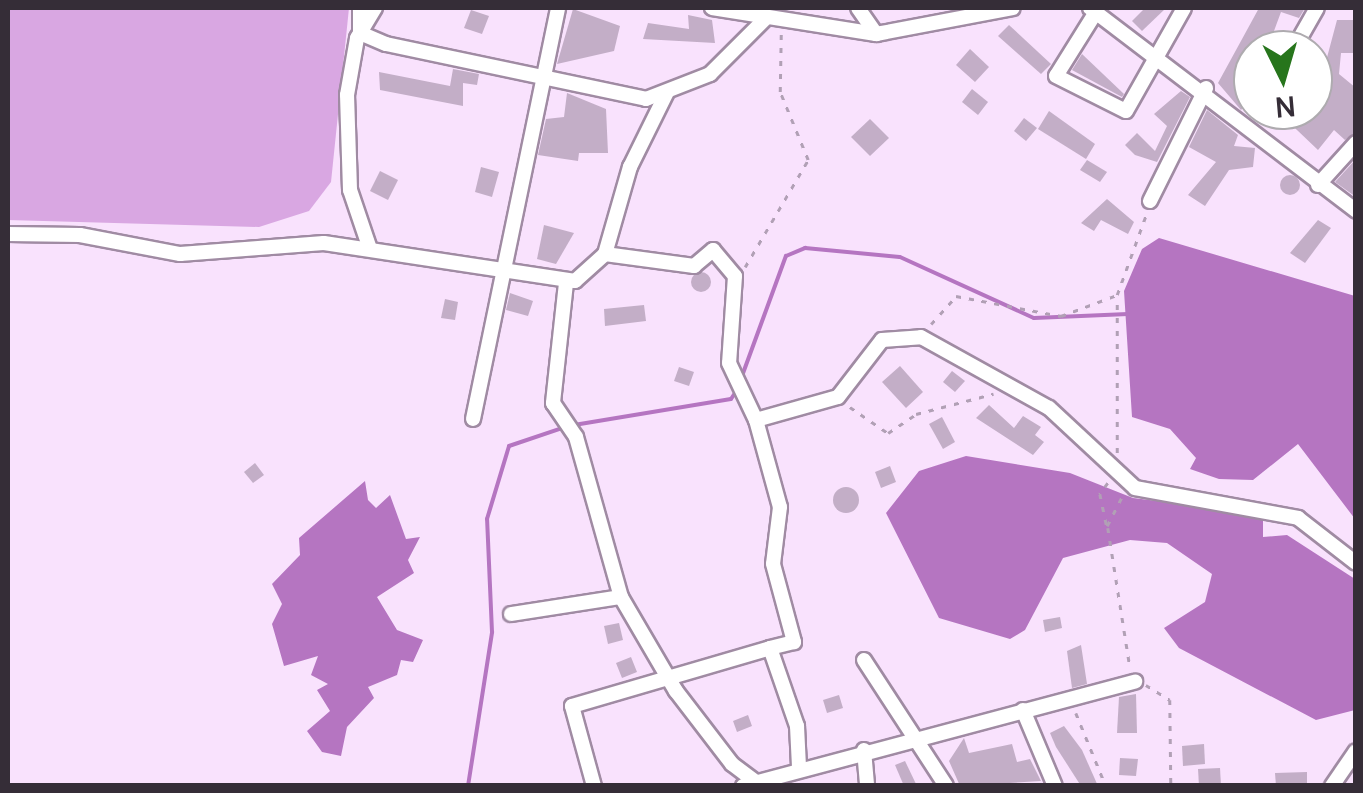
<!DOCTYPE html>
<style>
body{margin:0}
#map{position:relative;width:1363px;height:793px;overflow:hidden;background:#f9e2fd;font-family:Manrope,sans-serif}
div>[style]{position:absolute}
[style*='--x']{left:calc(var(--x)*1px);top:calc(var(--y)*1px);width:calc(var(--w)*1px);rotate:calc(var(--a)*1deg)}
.green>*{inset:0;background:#d9a7e2}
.water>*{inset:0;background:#b575c1}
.stream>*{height:4px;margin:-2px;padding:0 2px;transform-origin:2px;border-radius:2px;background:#b575c1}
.building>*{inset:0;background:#c3aec7}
.round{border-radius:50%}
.path>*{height:2.5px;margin-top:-1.25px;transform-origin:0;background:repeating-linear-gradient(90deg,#b1a0b5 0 5px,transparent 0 13px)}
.roads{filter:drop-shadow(2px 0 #a08ba3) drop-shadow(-2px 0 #a08ba3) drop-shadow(0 2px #a08ba3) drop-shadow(0 -2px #a08ba3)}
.minor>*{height:14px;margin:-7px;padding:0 7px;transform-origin:7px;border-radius:7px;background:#fff}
span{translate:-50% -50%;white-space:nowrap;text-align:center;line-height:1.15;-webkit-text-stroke:10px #fff;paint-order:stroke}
.frame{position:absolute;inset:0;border:10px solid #352d37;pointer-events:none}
.north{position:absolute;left:1233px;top:30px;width:100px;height:100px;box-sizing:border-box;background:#fff;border:2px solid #aeabaf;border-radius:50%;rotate:175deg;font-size:28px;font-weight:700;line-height:40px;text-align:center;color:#352d37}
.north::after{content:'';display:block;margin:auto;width:35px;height:45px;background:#27751c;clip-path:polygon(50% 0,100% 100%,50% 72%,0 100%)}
</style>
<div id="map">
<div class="green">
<div style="clip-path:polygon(8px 8px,349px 8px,331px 182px,309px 211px,259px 227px,8px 220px)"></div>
</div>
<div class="water">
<div style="clip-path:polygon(1159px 238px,1355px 296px,1355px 519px,1298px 444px,1253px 480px,1219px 479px,1190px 469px,1196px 458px,1170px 429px,1132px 417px,1124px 291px,1142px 249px)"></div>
<div style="clip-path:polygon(966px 456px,1070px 473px,1133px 498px,1263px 514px,1263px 537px,1287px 535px,1355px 579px,1355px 710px,1316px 720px,1179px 648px,1164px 628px,1205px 602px,1212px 574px,1167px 543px,1130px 540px,1063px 558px,1025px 630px,1010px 639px,939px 618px,886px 513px,919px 471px)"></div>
<div style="clip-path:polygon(365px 481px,368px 500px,376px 508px,390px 495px,406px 539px,420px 537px,408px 560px,414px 573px,377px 597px,397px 630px,423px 640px,413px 662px,401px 660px,397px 675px,368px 687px,374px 698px,347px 727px,341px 756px,322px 752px,307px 731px,330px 711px,317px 690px,328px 684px,311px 675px,318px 656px,284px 666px,272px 624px,282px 604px,272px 584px,300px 555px,299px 538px)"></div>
</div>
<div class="stream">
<div style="--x:742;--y:376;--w:128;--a:-69.9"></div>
<div style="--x:786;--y:256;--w:21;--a:-23"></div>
<div style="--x:805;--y:248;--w:95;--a:5.4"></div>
<div style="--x:900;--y:257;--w:147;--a:24.5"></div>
<div style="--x:1034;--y:318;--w:94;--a:-2.4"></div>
<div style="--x:574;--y:425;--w:159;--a:-9.4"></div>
<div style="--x:731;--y:399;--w:11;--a:-56"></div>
<div style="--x:468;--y:786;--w:156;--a:-81.1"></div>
<div style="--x:492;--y:632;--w:113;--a:-92.5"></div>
<div style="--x:487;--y:519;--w:76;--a:-73.2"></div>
<div style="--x:509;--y:446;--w:59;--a:-18.7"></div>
</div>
<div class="building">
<div style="clip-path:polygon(1145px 8px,1166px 8px,1142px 31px,1132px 21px)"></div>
<div style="clip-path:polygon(1259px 8px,1305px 8px,1299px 18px,1281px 12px,1267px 50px,1242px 59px,1237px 88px,1250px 100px,1241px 110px,1218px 83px)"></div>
<div style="clip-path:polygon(573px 9px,620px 26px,614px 51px,557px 64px)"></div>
<div style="clip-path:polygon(471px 10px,489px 16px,482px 34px,464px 28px)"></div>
<div style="clip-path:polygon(688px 15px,712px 20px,715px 43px,643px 39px,648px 23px,689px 29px)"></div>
<div style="clip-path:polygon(1337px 20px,1355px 20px,1355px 53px,1341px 53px,1339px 74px,1356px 88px,1356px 133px,1345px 140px,1334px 130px,1318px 150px,1276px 110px,1313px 110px)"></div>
<div style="clip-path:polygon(1009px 25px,1051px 64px,1041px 74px,998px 36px)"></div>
<div style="clip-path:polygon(970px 49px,989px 67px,975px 82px,956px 65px)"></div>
<div style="clip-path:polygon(1082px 54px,1124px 94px,1122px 97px,1072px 70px)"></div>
<div style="clip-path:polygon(453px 69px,479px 74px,477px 85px,463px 83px,463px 106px,380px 90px,379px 72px,450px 86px)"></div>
<div style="clip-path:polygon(972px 89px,988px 102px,978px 115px,962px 102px)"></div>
<div style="clip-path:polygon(1181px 91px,1190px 97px,1157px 162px,1135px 155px,1125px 145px,1137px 133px,1155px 151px,1167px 126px,1154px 114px)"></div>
<div style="clip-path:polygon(567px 93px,606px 109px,608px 153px,579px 153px,578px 161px,538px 155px,546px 119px,564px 117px)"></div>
<div style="clip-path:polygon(1207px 110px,1238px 135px,1234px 146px,1255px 148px,1253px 167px,1229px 170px,1205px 206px,1188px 195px,1216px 162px,1189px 147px)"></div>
<div style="clip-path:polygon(1049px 111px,1095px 144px,1086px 159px,1038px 129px)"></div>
<div style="clip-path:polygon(1024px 118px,1037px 128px,1026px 141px,1014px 131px)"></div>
<div style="clip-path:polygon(870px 119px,889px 138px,870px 156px,851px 137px)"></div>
<div style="clip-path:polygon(1356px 159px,1356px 197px,1335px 182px)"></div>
<div style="clip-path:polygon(1087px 160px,1107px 172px,1100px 182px,1080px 170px)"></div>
<div style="clip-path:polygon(481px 167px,499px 172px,492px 197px,475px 192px)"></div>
<div style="clip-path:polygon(380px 171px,398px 180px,388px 200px,370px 191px)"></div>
<div class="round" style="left:1280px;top:175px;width:20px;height:20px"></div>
<div style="clip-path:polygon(1107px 199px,1134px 222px,1128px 234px,1101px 220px,1094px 231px,1081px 223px)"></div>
<div style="clip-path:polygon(1318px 220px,1331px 228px,1305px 263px,1290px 253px)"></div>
<div style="clip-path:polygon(544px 225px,574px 233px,556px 264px,537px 259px)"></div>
<div class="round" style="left:691px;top:272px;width:20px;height:20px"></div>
<div style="clip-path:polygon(510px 293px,533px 301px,528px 316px,506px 310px)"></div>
<div style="clip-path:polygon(445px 299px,458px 302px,455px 320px,441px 318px)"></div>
<div style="clip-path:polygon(644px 305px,646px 321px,605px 326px,604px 309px)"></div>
<div style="clip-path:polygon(900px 366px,923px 392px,906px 408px,882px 382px)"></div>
<div style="clip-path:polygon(679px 367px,694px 372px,689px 386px,674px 381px)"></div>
<div style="clip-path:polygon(952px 371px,965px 381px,955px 392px,943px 382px)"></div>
<div style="clip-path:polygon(989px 405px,1014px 428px,1023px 416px,1041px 427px,1035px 435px,1044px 442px,1033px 455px,976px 418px)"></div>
<div style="clip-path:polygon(942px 417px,955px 442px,943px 449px,929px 424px)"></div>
<div style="clip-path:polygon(255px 463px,264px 475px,253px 483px,244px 472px)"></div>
<div style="clip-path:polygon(890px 466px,896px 482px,881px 488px,875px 472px)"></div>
<div class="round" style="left:833px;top:487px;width:26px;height:26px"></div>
<div style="clip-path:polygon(1060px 617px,1062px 628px,1045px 632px,1043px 620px)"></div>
<div style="clip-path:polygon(619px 623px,623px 640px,608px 644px,604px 626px)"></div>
<div style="clip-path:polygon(1081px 645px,1087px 684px,1072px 688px,1067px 651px)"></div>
<div style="clip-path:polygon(631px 657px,637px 672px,622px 678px,616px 663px)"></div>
<div style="clip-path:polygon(1136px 694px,1137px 733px,1117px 733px,1119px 697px)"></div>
<div style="clip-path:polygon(839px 695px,843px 708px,827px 713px,823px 700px)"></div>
<div style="clip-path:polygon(748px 715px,752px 726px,737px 732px,733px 721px)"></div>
<div style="clip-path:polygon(1064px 726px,1082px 750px,1098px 786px,1081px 786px,1056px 747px,1050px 733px)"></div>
<div style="clip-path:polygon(964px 738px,969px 753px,1012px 744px,1017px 762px,1030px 759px,1041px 781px,960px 786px,949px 761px)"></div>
<div style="clip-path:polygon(1204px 744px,1205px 764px,1183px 766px,1182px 746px)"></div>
<div style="clip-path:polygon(1120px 758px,1138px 759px,1136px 776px,1119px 775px)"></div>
<div style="clip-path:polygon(905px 761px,917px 786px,904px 786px,895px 765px)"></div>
<div style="clip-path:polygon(1220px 768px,1221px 786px,1199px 786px,1198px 769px)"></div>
<div style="clip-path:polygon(1307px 772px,1307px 786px,1276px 786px,1275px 773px)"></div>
</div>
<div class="path">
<div style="--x:745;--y:267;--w:124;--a:-59.5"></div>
<div style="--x:808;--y:160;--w:74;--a:-112.4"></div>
<div style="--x:780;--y:92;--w:58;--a:-89"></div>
<div style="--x:931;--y:324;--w:38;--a:-48"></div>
<div style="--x:956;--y:296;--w:107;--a:10.8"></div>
<div style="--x:1061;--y:316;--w:60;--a:-20.6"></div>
<div style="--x:1117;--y:295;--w:85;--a:-70.1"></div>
<div style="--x:850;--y:407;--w:46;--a:34.4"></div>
<div style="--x:888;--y:433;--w:34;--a:-34"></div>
<div style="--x:916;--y:414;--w:80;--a:-14.6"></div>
<div style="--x:1117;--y:453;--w:156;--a:-90"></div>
<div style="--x:1108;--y:483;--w:14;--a:126"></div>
<div style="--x:1100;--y:494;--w:33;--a:78"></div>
<div style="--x:1107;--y:526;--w:34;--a:-63"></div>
<div style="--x:1108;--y:528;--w:141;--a:81"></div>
<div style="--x:1146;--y:685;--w:28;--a:32"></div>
<div style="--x:1170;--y:700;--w:86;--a:89.3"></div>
<div style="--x:1076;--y:713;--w:79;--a:67.7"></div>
</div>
<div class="roads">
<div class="minor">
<div style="--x:360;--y:8;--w:25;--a:90"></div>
<div style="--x:360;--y:33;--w:28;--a:23"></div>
<div style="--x:386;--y:44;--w:266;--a:11.9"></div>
<div style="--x:646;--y:99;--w:69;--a:-21.3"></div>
<div style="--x:710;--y:74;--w:78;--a:-45"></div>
<div style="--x:712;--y:8;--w:166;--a:9"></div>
<div style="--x:876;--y:34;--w:139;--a:-10.7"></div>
<div style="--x:858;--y:8;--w:32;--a:55"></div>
<div style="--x:1090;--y:8;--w:335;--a:37.3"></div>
<div style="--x:1096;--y:12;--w:75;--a:122"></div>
<div style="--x:1056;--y:76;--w:78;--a:26.6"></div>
<div style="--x:1126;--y:111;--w:118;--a:-60.6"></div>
<div style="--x:1293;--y:50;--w:48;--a:-60.3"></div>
<div style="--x:1318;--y:185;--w:57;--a:-47.9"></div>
<div style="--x:1150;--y:201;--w:126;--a:-63.6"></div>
<div style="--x:8;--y:234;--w:72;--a:0.8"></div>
<div style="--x:80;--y:235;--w:102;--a:10.8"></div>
<div style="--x:180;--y:254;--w:144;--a:-4.4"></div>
<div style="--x:324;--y:243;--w:254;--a:8.6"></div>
<div style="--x:575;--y:281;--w:40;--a:-42"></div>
<div style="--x:605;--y:254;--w:91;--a:-74"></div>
<div style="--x:630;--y:167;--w:84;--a:-63.7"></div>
<div style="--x:370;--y:249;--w:62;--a:-108.7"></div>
<div style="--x:350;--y:190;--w:95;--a:-91.8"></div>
<div style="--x:347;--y:95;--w:58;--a:-80"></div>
<div style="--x:357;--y:38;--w:35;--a:-59"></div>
<div style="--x:605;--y:254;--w:90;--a:7.7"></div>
<div style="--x:694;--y:266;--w:25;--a:-40"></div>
<div style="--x:713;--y:250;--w:34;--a:50"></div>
<div style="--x:735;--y:276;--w:87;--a:93.9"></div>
<div style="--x:729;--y:363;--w:63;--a:64.7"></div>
<div style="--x:756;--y:420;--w:90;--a:74.6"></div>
<div style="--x:780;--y:507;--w:57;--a:97"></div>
<div style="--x:773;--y:564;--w:81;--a:74.9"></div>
<div style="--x:794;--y:642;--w:25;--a:166"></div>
<div style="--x:770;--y:648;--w:83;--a:70.9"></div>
<div style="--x:797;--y:726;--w:41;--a:87.2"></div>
<div style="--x:566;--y:283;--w:121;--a:96.2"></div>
<div style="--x:553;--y:403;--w:41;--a:55.9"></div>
<div style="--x:576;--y:437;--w:166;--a:74.3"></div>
<div style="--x:621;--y:597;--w:109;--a:59.7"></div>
<div style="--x:676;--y:691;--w:92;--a:52.5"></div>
<div style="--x:732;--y:764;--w:36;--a:37"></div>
<div style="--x:473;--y:419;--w:420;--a:-78.3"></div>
<div style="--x:756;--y:420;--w:85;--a:-15.7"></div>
<div style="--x:838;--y:397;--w:72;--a:-52.3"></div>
<div style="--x:882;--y:340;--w:39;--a:-4"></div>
<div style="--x:921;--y:337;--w:146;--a:29"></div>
<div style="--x:1049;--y:408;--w:117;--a:42.9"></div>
<div style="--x:1135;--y:488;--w:166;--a:10.4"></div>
<div style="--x:1298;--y:518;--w:73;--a:37.8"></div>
<div style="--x:511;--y:614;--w:111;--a:-8.8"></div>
<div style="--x:864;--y:660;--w:150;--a:56.9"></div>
<div style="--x:1023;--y:710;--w:82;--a:67.2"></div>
<div style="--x:864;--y:750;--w:36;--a:85"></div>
<div style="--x:594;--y:786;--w:83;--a:-105.4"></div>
<div style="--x:572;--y:706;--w:206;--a:-16.3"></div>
<div style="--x:743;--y:786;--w:406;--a:-14.9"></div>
<div style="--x:1332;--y:786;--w:42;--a:-55.6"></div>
</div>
</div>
<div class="frame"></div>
<div class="north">N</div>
</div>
